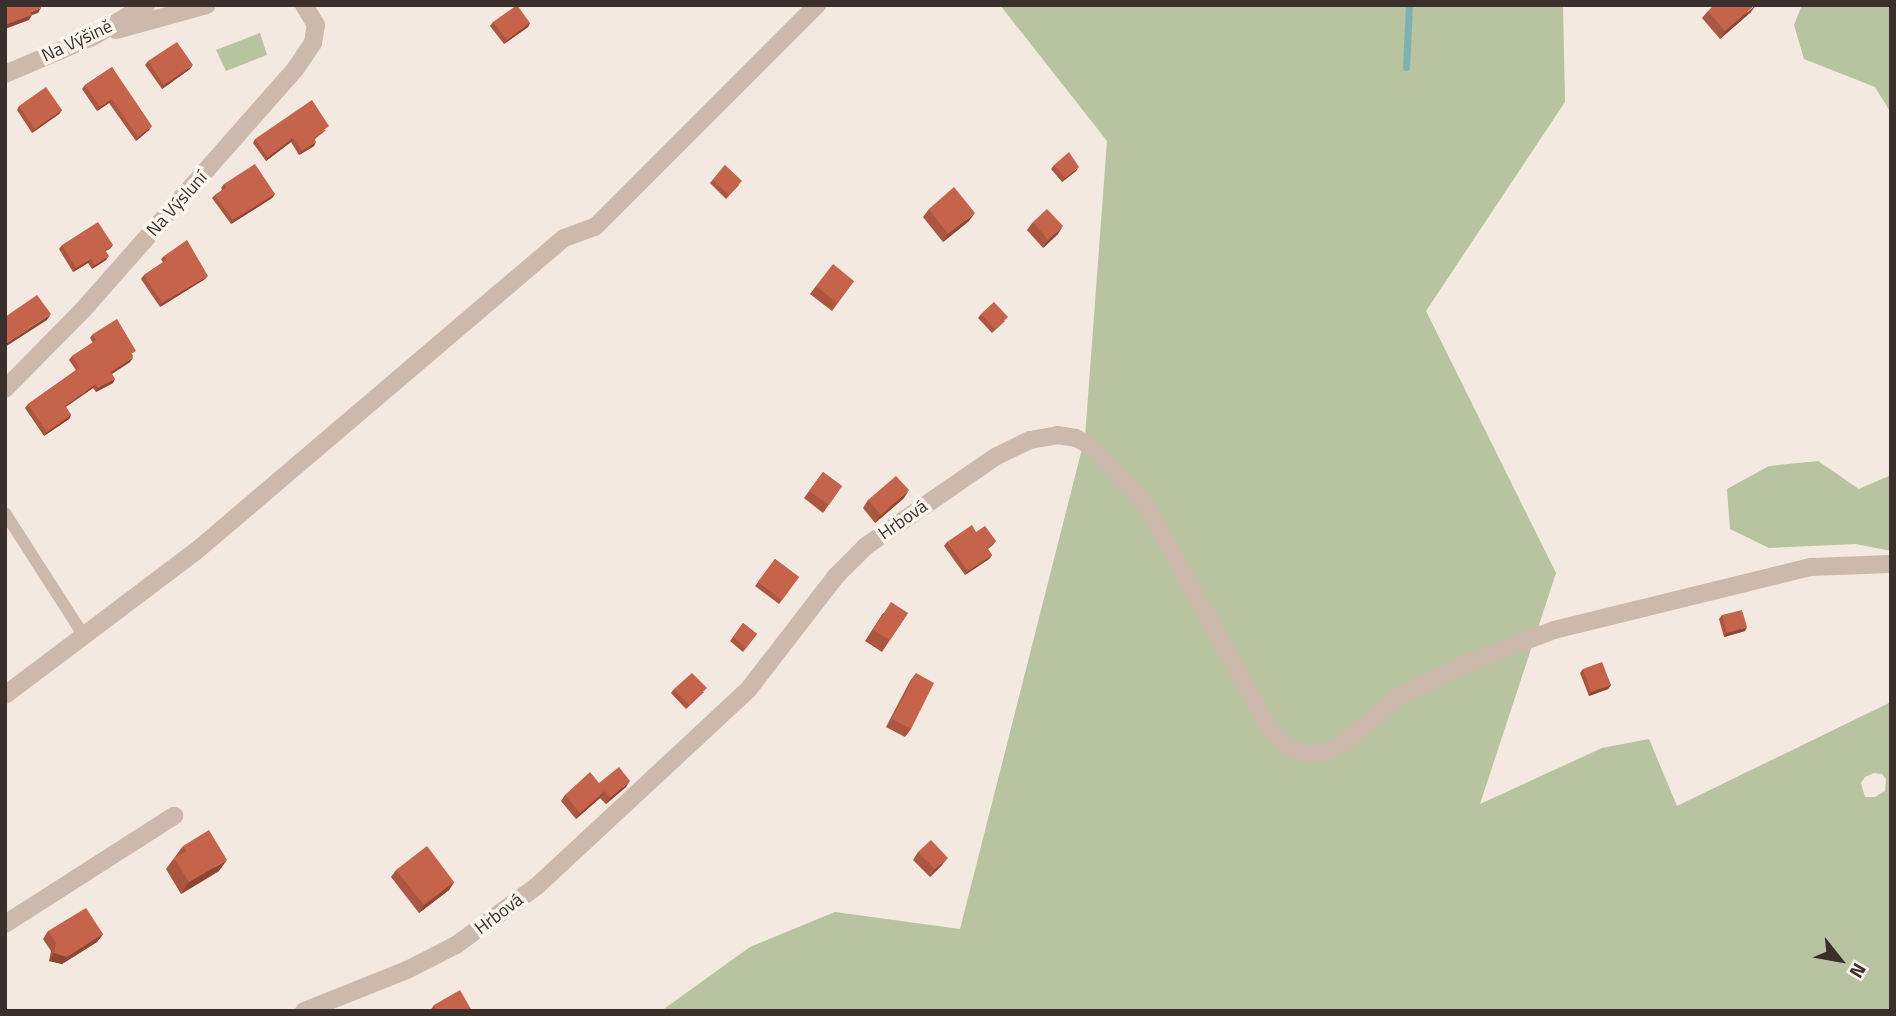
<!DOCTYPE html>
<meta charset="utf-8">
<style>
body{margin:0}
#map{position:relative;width:1896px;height:1016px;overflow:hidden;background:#f3e9e0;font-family:"Titillium Web",sans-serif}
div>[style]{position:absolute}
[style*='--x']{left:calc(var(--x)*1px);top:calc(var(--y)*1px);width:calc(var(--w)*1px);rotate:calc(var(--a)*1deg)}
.green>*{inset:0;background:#b8c39f}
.stream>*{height:7px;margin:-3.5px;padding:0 3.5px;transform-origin:3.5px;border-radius:3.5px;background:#7eb1b1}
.lane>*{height:12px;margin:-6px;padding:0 6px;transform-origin:6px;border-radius:6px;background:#ccb9ab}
.street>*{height:18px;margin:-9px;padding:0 9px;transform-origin:9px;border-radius:9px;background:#ccb9ab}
.wall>*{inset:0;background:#aa5640}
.shaded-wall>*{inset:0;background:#8b4634}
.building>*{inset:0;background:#c6644b}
span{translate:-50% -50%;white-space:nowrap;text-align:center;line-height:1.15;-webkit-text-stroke:7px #fbf4ed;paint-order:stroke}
.street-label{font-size:18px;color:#3a2f2a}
.frame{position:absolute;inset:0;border:7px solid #3a2f2a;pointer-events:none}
.north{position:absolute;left:1805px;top:925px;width:70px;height:70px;-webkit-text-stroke:5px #fbf4ed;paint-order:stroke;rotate:121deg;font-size:19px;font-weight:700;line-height:28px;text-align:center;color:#3a2f2a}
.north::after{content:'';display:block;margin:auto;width:24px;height:32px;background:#3a2f2a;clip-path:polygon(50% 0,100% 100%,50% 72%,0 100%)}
</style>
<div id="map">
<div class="green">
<div style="clip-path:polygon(evenodd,1000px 5px,1563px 5px,1565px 102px,1426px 311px,1556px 573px,1480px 804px,1602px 748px,1649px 739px,1677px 806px,1891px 702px,1891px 1011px,661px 1011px,750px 947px,835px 912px,960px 929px,1085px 437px,1107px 141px,1000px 5px,1874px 773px,1882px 774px,1886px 779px,1885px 791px,1875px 797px,1865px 797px,1861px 783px,1865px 777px,1874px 773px)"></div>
<div style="clip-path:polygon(1802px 5px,1891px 5px,1891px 113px,1875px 87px,1804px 59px,1794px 25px)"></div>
<div style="clip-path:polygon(260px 33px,267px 55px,226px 71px,216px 50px)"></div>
<div style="clip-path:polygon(1818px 461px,1859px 489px,1891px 475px,1891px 551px,1856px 544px,1769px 548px,1730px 529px,1727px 489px,1769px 466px)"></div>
</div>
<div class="stream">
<div style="--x:1406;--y:67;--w:62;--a:-87.2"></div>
</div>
<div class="lane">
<div style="--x:5;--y:513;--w:146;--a:57.3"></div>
</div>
<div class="street">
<div style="--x:116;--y:30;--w:94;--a:-15.4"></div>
<div style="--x:5;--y:74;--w:97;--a:-23.1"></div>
<div style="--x:94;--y:36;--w:61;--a:-30.8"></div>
<div style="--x:5;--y:389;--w:110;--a:-45.4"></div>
<div style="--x:82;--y:311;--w:324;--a:-48.6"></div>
<div style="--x:296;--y:68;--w:30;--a:-56"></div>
<div style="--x:313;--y:43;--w:18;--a:-81"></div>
<div style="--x:316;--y:25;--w:23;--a:-121"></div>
<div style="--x:5;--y:695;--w:238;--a:-37"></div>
<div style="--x:195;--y:552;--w:485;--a:-40.4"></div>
<div style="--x:564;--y:238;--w:33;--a:-20"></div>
<div style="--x:595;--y:227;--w:314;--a:-45"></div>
<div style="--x:5;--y:924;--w:201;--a:-32.6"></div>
<div style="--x:304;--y:1011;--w:111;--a:-21.7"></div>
<div style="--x:407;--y:970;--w:55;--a:-27"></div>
<div style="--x:456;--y:945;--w:100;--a:-36.1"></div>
<div style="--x:537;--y:886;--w:288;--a:-42.9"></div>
<div style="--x:748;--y:690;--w:144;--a:-52.3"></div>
<div style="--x:836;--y:576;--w:42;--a:-45"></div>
<div style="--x:866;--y:546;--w:157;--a:-34.6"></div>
<div style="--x:995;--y:457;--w:39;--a:-26"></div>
<div style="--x:1030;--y:440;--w:27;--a:-10"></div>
<div style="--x:1057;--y:435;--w:19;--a:9"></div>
<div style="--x:1076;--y:438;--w:18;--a:29"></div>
<div style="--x:1092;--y:447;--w:77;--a:46.6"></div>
<div style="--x:1145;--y:503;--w:259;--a:61.2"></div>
<div style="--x:1270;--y:730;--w:28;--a:44"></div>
<div style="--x:1290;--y:749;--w:20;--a:15"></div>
<div style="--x:1309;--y:754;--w:20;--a:-9"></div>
<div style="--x:1329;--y:751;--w:18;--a:-29"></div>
<div style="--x:1345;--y:742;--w:70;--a:-40.3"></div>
<div style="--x:1398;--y:697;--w:78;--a:-25.9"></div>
<div style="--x:1468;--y:663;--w:92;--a:-21"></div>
<div style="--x:1554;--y:630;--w:265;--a:-13.8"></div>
<div style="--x:1811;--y:567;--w:80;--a:-2.1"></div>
</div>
<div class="wall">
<div style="clip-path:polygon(1708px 11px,1751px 12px,1720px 39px,1702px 18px)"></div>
<div style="clip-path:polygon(493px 22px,530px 23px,528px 27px,504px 44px,490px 26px)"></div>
<div style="clip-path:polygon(148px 61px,190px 69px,162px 89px,145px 65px)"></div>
<div style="clip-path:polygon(112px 67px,149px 130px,136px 141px,109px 103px,97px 111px,82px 89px,85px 85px)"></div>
<div style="clip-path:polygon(19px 106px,62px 110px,59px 114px,32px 133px,17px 110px)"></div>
<div style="clip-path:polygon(326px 130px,315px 139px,314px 146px,299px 155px,291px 142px,266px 161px,253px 143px,255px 139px)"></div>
<div style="clip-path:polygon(725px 165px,739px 185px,726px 199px,710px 183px)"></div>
<div style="clip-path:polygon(1054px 165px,1076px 171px,1062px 182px,1051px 169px)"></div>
<div style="clip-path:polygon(224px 184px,275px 194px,272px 198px,231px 224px,212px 198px,215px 195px,222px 190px,221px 188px)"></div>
<div style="clip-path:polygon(929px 209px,969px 221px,943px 242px,923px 217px)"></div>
<div style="clip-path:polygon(1033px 222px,1058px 234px,1043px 248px,1027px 230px)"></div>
<div style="clip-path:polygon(62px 245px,113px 245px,110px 249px,106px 251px,106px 260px,92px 269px,88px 263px,73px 272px,59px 249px)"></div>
<div style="clip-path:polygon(164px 256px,205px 279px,160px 307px,141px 279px,144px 275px,163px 262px,161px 259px)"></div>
<div style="clip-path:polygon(854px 281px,832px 311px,810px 294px,816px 286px)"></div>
<div style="clip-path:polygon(981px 314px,1005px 321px,992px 333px,978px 318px)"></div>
<div style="clip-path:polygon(93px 334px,133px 355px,130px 362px,112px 374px,113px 383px,96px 392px,93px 388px,66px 407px,71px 415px,69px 419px,44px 436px,25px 408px,28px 404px,76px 370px,69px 360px,72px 356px,93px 343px,90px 338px)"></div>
<div style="clip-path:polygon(823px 472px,842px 486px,823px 513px,804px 498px)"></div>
<div style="clip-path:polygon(904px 498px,875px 523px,863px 508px,868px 500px)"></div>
<div style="clip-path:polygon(976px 532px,996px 541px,993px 545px,988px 549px,992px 555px,989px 559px,965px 575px,944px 546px,947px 542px)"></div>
<div style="clip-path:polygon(775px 559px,799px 577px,779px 604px,755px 586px)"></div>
<div style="clip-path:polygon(883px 613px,908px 613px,882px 652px,865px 641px)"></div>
<div style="clip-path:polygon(1722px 615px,1745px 631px,1724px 637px,1719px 619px)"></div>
<div style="clip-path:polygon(743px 623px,757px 634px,743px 652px,730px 641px)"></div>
<div style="clip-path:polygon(1583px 669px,1611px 685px,1608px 689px,1589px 696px,1580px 673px)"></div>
<div style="clip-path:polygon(916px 673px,911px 729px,905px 737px,886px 727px,910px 681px)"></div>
<div style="clip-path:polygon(674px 689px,704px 692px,686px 709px,671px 693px)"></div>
<div style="clip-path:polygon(626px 787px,606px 804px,600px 798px,576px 819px,561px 801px,565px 795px)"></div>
<div style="clip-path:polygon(183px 846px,219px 871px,181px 894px,166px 869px)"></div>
<div style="clip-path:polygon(918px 852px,942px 865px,930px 877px,913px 860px)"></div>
<div style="clip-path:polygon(396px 870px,454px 882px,449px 890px,419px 913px,391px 877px)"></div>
<div style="clip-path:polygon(48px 931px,103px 934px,97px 942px,62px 964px,49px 961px,51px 951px,43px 939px)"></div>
<div style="clip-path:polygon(434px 1005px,472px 1011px,430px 1011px)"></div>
</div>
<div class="shaded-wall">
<div style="clip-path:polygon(1756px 5px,1751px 12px,1720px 39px,1725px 31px)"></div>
<div style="clip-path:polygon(41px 8px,38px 13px,32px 15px,29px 20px,5px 29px,5px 25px,31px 12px)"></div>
<div style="clip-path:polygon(530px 23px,528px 27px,504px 44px,507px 40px)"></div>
<div style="clip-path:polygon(193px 65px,190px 69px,162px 89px,164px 85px)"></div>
<div style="clip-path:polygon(112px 99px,109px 103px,97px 111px,100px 107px)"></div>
<div style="clip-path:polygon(62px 110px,59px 114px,32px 133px,35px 129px)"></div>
<div style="clip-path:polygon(152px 126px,149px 130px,136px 141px,138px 137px)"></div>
<div style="clip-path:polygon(293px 138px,291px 142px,266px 161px,268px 157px)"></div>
<div style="clip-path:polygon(316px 142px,314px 146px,299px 155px,302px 151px)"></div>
<div style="clip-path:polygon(1079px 167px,1076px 171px,1062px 182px,1065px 178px)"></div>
<div style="clip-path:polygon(275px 194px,272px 198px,231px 224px,233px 220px)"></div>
<div style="clip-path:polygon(975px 213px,969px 221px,943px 242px,948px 234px)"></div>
<div style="clip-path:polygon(1063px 226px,1058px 234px,1043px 248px,1048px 240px)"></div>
<div style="clip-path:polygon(109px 256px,106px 260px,92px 269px,95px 265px)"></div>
<div style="clip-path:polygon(91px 259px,88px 263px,73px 272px,76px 268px)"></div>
<div style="clip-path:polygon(208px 276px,205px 279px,160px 307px,162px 303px)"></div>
<div style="clip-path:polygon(51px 314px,47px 320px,5px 347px,5px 344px)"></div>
<div style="clip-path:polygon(133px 358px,130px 362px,108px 376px,111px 372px)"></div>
<div style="clip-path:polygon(115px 379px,113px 383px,96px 392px,98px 388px)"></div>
<div style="clip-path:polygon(96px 384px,93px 388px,62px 409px,65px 406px)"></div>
<div style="clip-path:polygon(71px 415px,69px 419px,44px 436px,47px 432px)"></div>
<div style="clip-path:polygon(909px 490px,904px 498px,875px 523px,881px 515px)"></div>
<div style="clip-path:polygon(992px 555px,989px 559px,965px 575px,968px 571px)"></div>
<div style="clip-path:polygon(1747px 627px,1745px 631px,1724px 637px,1727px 633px)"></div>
<div style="clip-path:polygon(1611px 685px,1608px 689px,1589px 696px,1591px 692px)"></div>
<div style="clip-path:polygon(630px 781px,626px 787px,606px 804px,610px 798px)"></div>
<div style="clip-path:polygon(605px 791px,600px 798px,576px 819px,580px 813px)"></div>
<div style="clip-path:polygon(948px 858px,942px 865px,930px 877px,935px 869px)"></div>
<div style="clip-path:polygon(227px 860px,219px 871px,181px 894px,189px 882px)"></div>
<div style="clip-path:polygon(454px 882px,449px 890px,419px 913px,424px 905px)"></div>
<div style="clip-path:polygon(103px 934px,97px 942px,62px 964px,49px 961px,54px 953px)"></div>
</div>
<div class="building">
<div style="clip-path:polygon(5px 5px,40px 5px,41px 8px,31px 12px,32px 15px,5px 25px)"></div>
<div style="clip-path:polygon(517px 5px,530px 23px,507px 40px,493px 22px)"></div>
<div style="clip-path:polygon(1714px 5px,1755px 5px,1725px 31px,1708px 11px)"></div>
<div style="clip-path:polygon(177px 42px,193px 65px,164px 85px,148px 61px)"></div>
<div style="clip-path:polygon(112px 67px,152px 126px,138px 137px,112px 99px,100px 107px,85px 85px)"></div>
<div style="clip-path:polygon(46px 87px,62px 110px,35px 129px,19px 106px)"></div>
<div style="clip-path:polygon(312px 100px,329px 126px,314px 138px,316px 142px,302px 151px,293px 138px,268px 157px,255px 139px)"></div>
<div style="clip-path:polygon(1069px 152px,1079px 167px,1065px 178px,1054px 165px)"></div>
<div style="clip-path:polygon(255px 164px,275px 194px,233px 220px,215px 195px,226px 188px,224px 184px)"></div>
<div style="clip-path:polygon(725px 165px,742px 181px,729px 195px,713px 180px)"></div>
<div style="clip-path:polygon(954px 187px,975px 213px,948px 234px,929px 209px)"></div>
<div style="clip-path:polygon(1047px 209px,1063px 226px,1048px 240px,1033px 222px)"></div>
<div style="clip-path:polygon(98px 222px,113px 245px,105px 250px,109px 256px,95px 265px,91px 259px,76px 268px,62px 245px)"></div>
<div style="clip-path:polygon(187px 240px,208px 276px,162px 303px,144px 275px,167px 260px,164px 256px)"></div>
<div style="clip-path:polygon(833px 264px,854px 281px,837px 303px,816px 286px)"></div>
<div style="clip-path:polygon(37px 295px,51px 314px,5px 344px,5px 317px)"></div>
<div style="clip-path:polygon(994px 302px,1008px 317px,995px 329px,981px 314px)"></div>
<div style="clip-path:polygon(117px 319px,136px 351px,131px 354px,133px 358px,111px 372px,115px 379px,98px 388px,96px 384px,65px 406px,71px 415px,47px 432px,28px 404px,80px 368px,72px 356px,96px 340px,93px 334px)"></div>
<div style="clip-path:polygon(823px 472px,842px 486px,829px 505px,809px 491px)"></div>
<div style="clip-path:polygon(896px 476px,909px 490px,881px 515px,868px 500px)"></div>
<div style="clip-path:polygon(972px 525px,976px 532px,985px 526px,996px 541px,987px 548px,992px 555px,968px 571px,947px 542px)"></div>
<div style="clip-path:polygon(775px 559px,799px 577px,782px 600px,758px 582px)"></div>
<div style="clip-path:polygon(891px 602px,908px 613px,890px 640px,873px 630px)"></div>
<div style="clip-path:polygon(1742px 610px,1747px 627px,1727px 633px,1722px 615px)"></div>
<div style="clip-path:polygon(743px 623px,757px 634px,746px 648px,733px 637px)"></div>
<div style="clip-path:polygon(1602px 662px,1611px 685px,1591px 692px,1583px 669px)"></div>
<div style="clip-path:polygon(692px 673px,707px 688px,689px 705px,674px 689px)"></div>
<div style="clip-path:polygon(916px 673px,934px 683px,911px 729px,892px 719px)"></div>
<div style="clip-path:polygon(619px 767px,630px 781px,610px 798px,605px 791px,580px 813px,565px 795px,590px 772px,599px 783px)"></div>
<div style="clip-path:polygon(209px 830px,227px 860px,189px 882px,174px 858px,186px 851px,183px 846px)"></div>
<div style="clip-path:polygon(931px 840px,948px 858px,935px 869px,918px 852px)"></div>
<div style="clip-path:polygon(427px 846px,454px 882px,424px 905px,396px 870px)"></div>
<div style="clip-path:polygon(86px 908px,103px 934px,67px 957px,54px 953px,56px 943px,48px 931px)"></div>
<div style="clip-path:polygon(460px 990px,472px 1011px,437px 1011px,434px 1005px)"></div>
</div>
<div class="street-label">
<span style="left:77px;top:41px;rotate:-25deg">Na Výšině</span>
<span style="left:177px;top:204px;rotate:-48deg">Na Výsluní</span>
<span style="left:903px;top:520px;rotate:-35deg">Hrbová</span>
<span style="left:499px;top:914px;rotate:-37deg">Hrbová</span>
</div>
<div class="frame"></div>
<div class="north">N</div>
</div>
